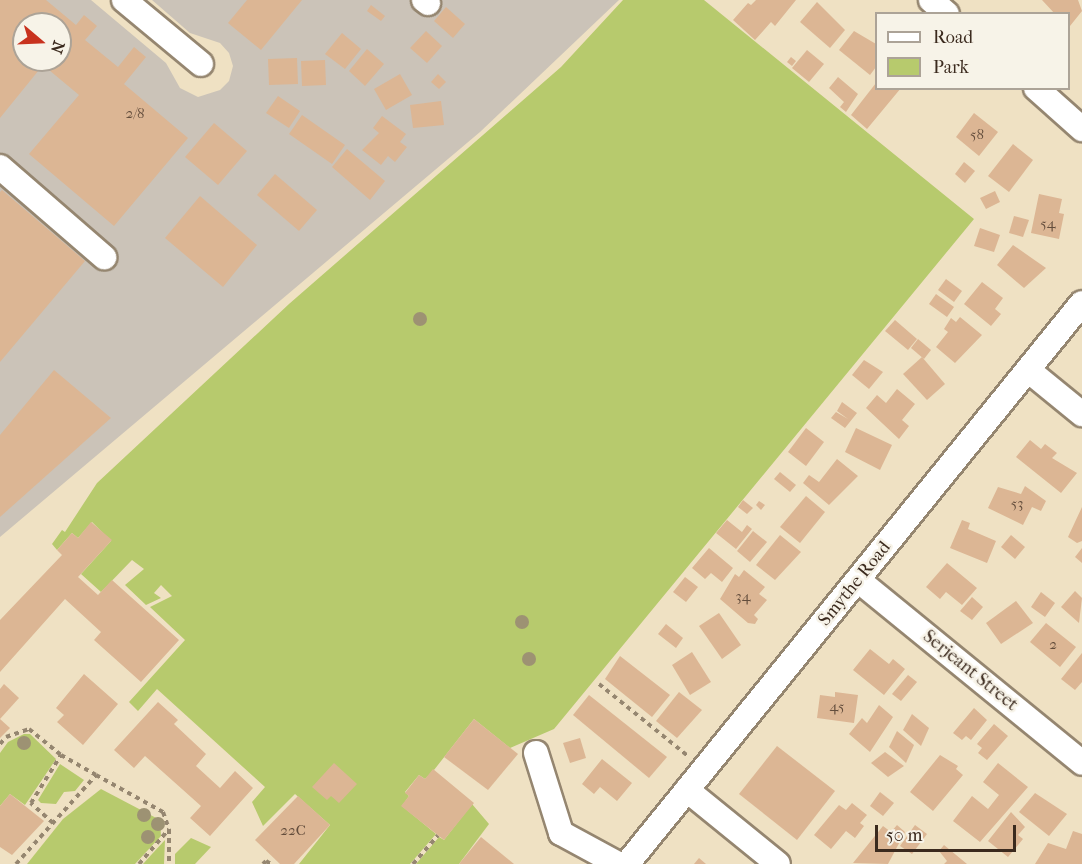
<!DOCTYPE html>
<style>
body{margin:0}
#map{position:relative;width:1082px;height:864px;overflow:hidden;background:#efe1c3;font-family:"IM FELL French Canon",serif}
div>[style]{position:absolute}
[style*='--x']{left:calc(var(--x)*1px);top:calc(var(--y)*1px);width:calc(var(--w)*1px);rotate:calc(var(--a)*1deg)}
.industrial>*{inset:0;background:#cbc3b8}
.green>*{inset:0;background:#b7ca6d}
.building>*{inset:0;background:#dcb694}
.path>*{height:4px;margin-top:-2px;transform-origin:0;background:repeating-linear-gradient(90deg,#958670 0 4.5px,transparent 0 9px)}
.roads{filter:drop-shadow(2px 0 #958670) drop-shadow(-2px 0 #958670) drop-shadow(0 2px #958670) drop-shadow(0 -2px #958670)}
.minor>*{height:24px;margin:-12px;padding:0 12px;transform-origin:12px;border-radius:12px;background:#fff}
.trees>*{width:14px;height:14px;margin:-7px;border-radius:50%;background:#9d9273}
span{translate:-50% -50%;white-space:nowrap;text-align:center;line-height:1.15;-webkit-text-stroke:5px #f7f3e8;paint-order:stroke}
.number-label{font-size:15px;color:#634d3c}
.number-label span{-webkit-text-stroke-width:0}
.street-label{font-size:18px;color:#3b2a1e}
.legend{position:absolute;left:875px;top:12px;width:195px;height:78px;box-sizing:border-box;background:#f7f3e8;border:2px solid #aca397;margin:0;padding:8px 10px;list-style:none;font-size:18px;color:#3b2a1e}
.legend li{display:flex;align-items:center;gap:12px;height:30px}
.legend b{width:30px;border:2px solid #aca397}
.north{position:absolute;left:12px;top:12px;width:60px;height:60px;box-sizing:border-box;background:#f7f3e8;border:2px solid #aca397;border-radius:50%;rotate:109deg;font-size:16px;font-weight:700;line-height:24px;text-align:center;color:#3b2a1e}
.north::after{content:'';display:block;margin:auto;width:21px;height:27px;background:#c8321e;clip-path:polygon(50% 0,100% 100%,50% 72%,0 100%)}
.scale{position:absolute;left:875px;top:825px;width:141px;height:27px;box-sizing:border-box;border:3px solid #3b2a1e;border-top:0;padding-left:8px;font-size:18px;line-height:21px;white-space:nowrap;color:#3b2a1e;-webkit-text-stroke:4px #f7f3e8;paint-order:stroke}
</style>
<div id="map">
<div class="industrial">
<div style="clip-path:polygon(evenodd,0 0,91px 0,166px 63px,180px 88px,198px 97px,220px 90px,229px 81px,233px 66px,229px 53px,220px 43px,190px 33px,152px 0,619px 0,480px 132px,0 537px,0 0,24px 24px,60px 24px,60px 60px,24px 60px,24px 24px)"></div>
</div>
<div class="green">
<div style="clip-path:polygon(623px 0,704px 0,974px 219px,554px 729px,510px 748px,474px 719px,434px 770px,425px 779px,419px 775px,405px 792px,409px 796px,402px 806px,436px 834px,410px 864px,299px 864px,330px 825px,295px 794px,263px 826px,252px 802px,265px 787px,157px 689px,138px 711px,129px 702px,185px 640px,150px 607px,172px 596px,161px 585px,154px 593px,161px 598px,146px 605px,125px 585px,144px 569px,132px 560px,101px 592px,81px 574px,111px 541px,92px 522px,78px 538px,72px 533px,57px 550px,52px 544px,62px 530px,65px 532px,97px 483px,289px 304px,561px 67px)"></div>
<div style="clip-path:polygon(24px 734px,30px 734px,56px 759px,25px 805px,10px 794px,0 806px,0 753px,8px 742px)"></div>
<div style="clip-path:polygon(60px 764px,84px 780px,75px 791px,64px 792px,56px 804px,41px 803px,38px 800px)"></div>
<div style="clip-path:polygon(101px 789px,160px 820px,161px 836px,135px 864px,27px 864px,63px 819px)"></div>
<div style="clip-path:polygon(472px 804px,489px 824px,459px 864px,416px 864px,439px 837px,444px 840px)"></div>
<div style="clip-path:polygon(191px 838px,211px 847px,195px 864px,175px 864px,175px 854px)"></div>
<div style="clip-path:polygon(165px 840px,164px 864px,143px 864px,152px 854px)"></div>
</div>
<div class="building">
<div style="clip-path:polygon(evenodd,0 0,46px 0,76px 25px,84px 15px,97px 26px,85px 40px,118px 67px,134px 47px,146px 57px,124px 84px,188px 138px,114px 226px,29px 154px,79px 95px,43px 65px,0 118px,0 0,24px 24px,60px 24px,60px 60px,24px 60px,24px 24px)"></div>
<div style="clip-path:polygon(247px 0,302px 0,261px 50px,228px 23px)"></div>
<div style="clip-path:polygon(756px 0,796px 0,775px 26px,771px 22px,755px 40px,733px 20px,748px 3px,751px 5px)"></div>
<div style="clip-path:polygon(1042px 0,1078px 0,1082px 11px,1070px 26px,1068px 14px,1055px 14px)"></div>
<div style="clip-path:polygon(817px 2px,845px 30px,830px 48px,800px 22px)"></div>
<div style="clip-path:polygon(371px 5px,385px 16px,381px 21px,367px 11px)"></div>
<div style="clip-path:polygon(446px 7px,465px 24px,453px 38px,434px 21px)"></div>
<div style="clip-path:polygon(426px 31px,442px 46px,427px 63px,410px 48px)"></div>
<div style="clip-path:polygon(854px 31px,876px 44px,876px 67px,870px 75px,839px 50px)"></div>
<div style="clip-path:polygon(342px 33px,361px 49px,345px 69px,325px 54px)"></div>
<div style="clip-path:polygon(367px 49px,384px 64px,365px 86px,349px 71px)"></div>
<div style="clip-path:polygon(807px 50px,824px 64px,809px 82px,792px 68px)"></div>
<div style="clip-path:polygon(791px 57px,796px 61px,792px 66px,787px 62px)"></div>
<div style="clip-path:polygon(297px 58px,298px 84px,269px 85px,268px 59px)"></div>
<div style="clip-path:polygon(325px 60px,326px 85px,302px 86px,301px 61px)"></div>
<div style="clip-path:polygon(400px 74px,412px 95px,386px 110px,374px 89px)"></div>
<div style="clip-path:polygon(438px 74px,446px 82px,439px 89px,431px 82px)"></div>
<div style="clip-path:polygon(838px 77px,858px 94px,846px 112px,840px 107px,844px 102px,829px 88px)"></div>
<div style="clip-path:polygon(876px 83px,876px 88px,901px 88px,867px 129px,851px 115px)"></div>
<div style="clip-path:polygon(278px 96px,300px 111px,289px 128px,266px 113px)"></div>
<div style="clip-path:polygon(441px 101px,444px 125px,413px 128px,410px 105px)"></div>
<div style="clip-path:polygon(974px 113px,998px 132px,979px 156px,956px 137px)"></div>
<div style="clip-path:polygon(302px 115px,345px 145px,332px 164px,289px 134px)"></div>
<div style="clip-path:polygon(382px 116px,406px 134px,400px 142px,407px 147px,395px 162px,388px 156px,381px 165px,362px 150px,379px 133px,373px 128px)"></div>
<div style="clip-path:polygon(214px 123px,247px 151px,218px 185px,185px 157px)"></div>
<div style="clip-path:polygon(1013px 144px,1033px 160px,1009px 192px,988px 176px)"></div>
<div style="clip-path:polygon(347px 149px,385px 181px,370px 200px,332px 167px)"></div>
<div style="clip-path:polygon(964px 162px,975px 171px,965px 183px,955px 174px)"></div>
<div style="clip-path:polygon(275px 174px,317px 210px,299px 231px,257px 195px)"></div>
<div style="clip-path:polygon(2px 190px,85px 261px,0 362px,0 192px)"></div>
<div style="clip-path:polygon(995px 191px,1000px 202px,986px 209px,980px 198px)"></div>
<div style="clip-path:polygon(1039px 194px,1062px 199px,1059px 213px,1064px 214px,1059px 239px,1031px 233px)"></div>
<div style="clip-path:polygon(200px 196px,257px 245px,223px 287px,165px 238px)"></div>
<div style="clip-path:polygon(1014px 216px,1029px 220px,1023px 237px,1009px 233px)"></div>
<div style="clip-path:polygon(980px 228px,1000px 235px,994px 252px,974px 246px)"></div>
<div style="clip-path:polygon(1013px 245px,1046px 268px,1024px 288px,997px 265px)"></div>
<div style="clip-path:polygon(946px 279px,962px 291px,954px 302px,938px 290px)"></div>
<div style="clip-path:polygon(982px 282px,1003px 298px,995px 309px,1001px 314px,991px 326px,964px 304px)"></div>
<div style="clip-path:polygon(936px 294px,954px 307px,947px 317px,929px 304px)"></div>
<div style="clip-path:polygon(960px 317px,982px 335px,955px 363px,936px 347px,948px 332px,944px 329px,951px 318px,956px 322px)"></div>
<div style="clip-path:polygon(895px 320px,917px 339px,908px 350px,885px 331px)"></div>
<div style="clip-path:polygon(918px 339px,931px 350px,924px 359px,911px 348px)"></div>
<div style="clip-path:polygon(922px 357px,945px 384px,927px 400px,903px 374px)"></div>
<div style="clip-path:polygon(864px 360px,883px 372px,869px 389px,852px 375px)"></div>
<div style="clip-path:polygon(54px 370px,111px 418px,0 517px,0 435px)"></div>
<div style="clip-path:polygon(897px 389px,915px 404px,902px 420px,909px 426px,899px 439px,866px 408px,877px 395px,886px 403px)"></div>
<div style="clip-path:polygon(842px 402px,857px 413px,845px 428px,831px 418px,836px 412px,848px 419px,837px 411px)"></div>
<div style="clip-path:polygon(806px 428px,824px 442px,806px 466px,788px 452px)"></div>
<div style="clip-path:polygon(856px 428px,892px 445px,880px 470px,845px 452px)"></div>
<div style="clip-path:polygon(1030px 440px,1041px 449px,1045px 444px,1057px 453px,1052px 458px,1077px 473px,1061px 493px,1016px 457px)"></div>
<div style="clip-path:polygon(837px 459px,858px 476px,829px 505px,803px 483px,809px 475px,819px 482px)"></div>
<div style="clip-path:polygon(780px 472px,796px 485px,790px 492px,774px 479px)"></div>
<div style="clip-path:polygon(1025px 486px,1046px 501px,1041px 511px,1032px 507px,1023px 525px,988px 508px,998px 487px,1021px 494px)"></div>
<div style="clip-path:polygon(806px 496px,825px 512px,800px 543px,780px 527px)"></div>
<div style="clip-path:polygon(743px 500px,753px 508px,747px 514px,738px 507px)"></div>
<div style="clip-path:polygon(759px 501px,765px 505px,761px 510px,756px 505px)"></div>
<div style="clip-path:polygon(1082px 507px,1082px 541px,1077px 543px,1068px 537px)"></div>
<div style="clip-path:polygon(727px 520px,742px 532px,747px 525px,752px 529px,736px 549px,716px 533px)"></div>
<div style="clip-path:polygon(962px 520px,970px 523px,968px 529px,996px 541px,987px 563px,950px 548px)"></div>
<div style="clip-path:polygon(91px 522px,112px 540px,78px 577px,98px 595px,112px 580px,179px 640px,141px 682px,94px 640px,101px 632px,65px 599px,0 672px,0 620px,62px 555px,57px 550px,72px 533px,78px 538px)"></div>
<div style="clip-path:polygon(753px 531px,767px 542px,750px 562px,737px 551px)"></div>
<div style="clip-path:polygon(780px 535px,801px 552px,775px 580px,756px 565px)"></div>
<div style="clip-path:polygon(1011px 535px,1025px 547px,1015px 559px,1001px 547px)"></div>
<div style="clip-path:polygon(709px 548px,733px 568px,722px 582px,711px 573px,705px 579px,692px 568px)"></div>
<div style="clip-path:polygon(1082px 548px,1082px 563px,1075px 557px)"></div>
<div style="clip-path:polygon(947px 563px,977px 588px,962px 605px,946px 592px,940px 599px,926px 587px)"></div>
<div style="clip-path:polygon(744px 570px,765px 587px,759px 594px,767px 600px,754px 615px,758px 619px,755px 624px,748px 623px,720px 599px,735px 574px,739px 577px)"></div>
<div style="clip-path:polygon(685px 577px,698px 587px,686px 602px,673px 592px)"></div>
<div style="clip-path:polygon(1075px 591px,1082px 598px,1079px 623px,1061px 607px)"></div>
<div style="clip-path:polygon(1041px 592px,1055px 603px,1045px 617px,1031px 607px)"></div>
<div style="clip-path:polygon(972px 597px,983px 607px,972px 620px,960px 611px)"></div>
<div style="clip-path:polygon(1016px 601px,1033px 623px,1001px 644px,986px 623px)"></div>
<div style="clip-path:polygon(719px 613px,741px 645px,722px 659px,699px 626px)"></div>
<div style="clip-path:polygon(1046px 623px,1076px 647px,1060px 667px,1030px 642px)"></div>
<div style="clip-path:polygon(666px 624px,683px 638px,676px 648px,658px 634px)"></div>
<div style="clip-path:polygon(870px 649px,889px 664px,893px 659px,905px 669px,884px 695px,853px 670px)"></div>
<div style="clip-path:polygon(692px 652px,711px 682px,690px 695px,672px 665px)"></div>
<div style="clip-path:polygon(1082px 653px,1082px 682px,1075px 690px,1061px 679px)"></div>
<div style="clip-path:polygon(620px 656px,670px 695px,652px 717px,605px 679px)"></div>
<div style="clip-path:polygon(84px 674px,118px 704px,83px 745px,57px 722px,64px 715px,56px 708px)"></div>
<div style="clip-path:polygon(908px 675px,917px 682px,901px 701px,892px 694px)"></div>
<div style="clip-path:polygon(4px 684px,19px 698px,0 719px,0 689px)"></div>
<div style="clip-path:polygon(679px 692px,702px 710px,677px 738px,656px 721px)"></div>
<div style="clip-path:polygon(835px 692px,858px 695px,854px 723px,817px 718px,820px 695px,835px 697px)"></div>
<div style="clip-path:polygon(589px 695px,667px 757px,649px 778px,573px 715px)"></div>
<div style="clip-path:polygon(158px 702px,178px 720px,174px 724px,206px 754px,196px 766px,220px 788px,235px 771px,253px 788px,210px 836px,190px 818px,201px 806px,145px 756px,134px 768px,114px 750px)"></div>
<div style="clip-path:polygon(879px 705px,893px 717px,870px 752px,849px 734px,862px 718px,867px 723px)"></div>
<div style="clip-path:polygon(974px 708px,987px 720px,971px 740px,966px 736px,962px 740px,953px 733px)"></div>
<div style="clip-path:polygon(912px 714px,929px 728px,921px 746px,903px 730px)"></div>
<div style="clip-path:polygon(0 719px,10px 728px,0 738px)"></div>
<div style="clip-path:polygon(474px 719px,518px 754px,488px 790px,444px 757px)"></div>
<div style="clip-path:polygon(994px 724px,1008px 736px,987px 760px,978px 753px,982px 748px,977px 744px)"></div>
<div style="clip-path:polygon(897px 731px,914px 745px,906px 763px,889px 747px)"></div>
<div style="clip-path:polygon(580px 738px,586px 758px,570px 763px,563px 743px)"></div>
<div style="clip-path:polygon(777px 746px,835px 791px,797px 840px,739px 794px)"></div>
<div style="clip-path:polygon(885px 752px,904px 766px,888px 777px,871px 763px)"></div>
<div style="clip-path:polygon(940px 755px,958px 766px,956px 769px,963px 775px,933px 811px,910px 792px)"></div>
<div style="clip-path:polygon(602px 759px,632px 783px,617px 801px,600px 787px,594px 794px,582px 784px)"></div>
<div style="clip-path:polygon(334px 763px,357px 784px,339px 803px,331px 796px,327px 800px,312px 787px)"></div>
<div style="clip-path:polygon(998px 763px,1028px 787px,980px 842px,953px 821px,972px 796px,988px 809px,999px 795px,983px 782px)"></div>
<div style="clip-path:polygon(433px 769px,474px 803px,444px 840px,401px 806px,409px 796px,405px 793px,419px 775px,425px 779px)"></div>
<div style="clip-path:polygon(880px 792px,894px 803px,883px 816px,870px 806px)"></div>
<div style="clip-path:polygon(1035px 793px,1067px 814px,1049px 836px,1019px 812px)"></div>
<div style="clip-path:polygon(10px 794px,44px 821px,12px 855px,0 847px,0 806px)"></div>
<div style="clip-path:polygon(298px 796px,330px 825px,294px 864px,280px 864px,255px 840px)"></div>
<div style="clip-path:polygon(852px 803px,867px 815px,860px 823px,864px 826px,855px 838px,846px 831px,831px 849px,814px 835px,839px 805px,846px 810px)"></div>
<div style="clip-path:polygon(1011px 812px,1025px 827px,1018px 835px,1023px 839px,1008px 857px,988px 841px)"></div>
<div style="clip-path:polygon(897px 825px,905px 832px,888px 864px,853px 863px,883px 826px,891px 832px)"></div>
<div style="clip-path:polygon(915px 825px,927px 834px,912px 854px,900px 846px)"></div>
<div style="clip-path:polygon(1073px 831px,1082px 834px,1082px 864px,1035px 864px,1048px 843px,1066px 849px)"></div>
<div style="clip-path:polygon(481px 837px,514px 864px,459px 864px)"></div>
<div style="clip-path:polygon(944px 845px,967px 864px,944px 864px,947px 861px,939px 851px)"></div>
<div style="clip-path:polygon(699px 858px,706px 864px,694px 864px)"></div>
</div>
<div class="path">
<div style="--x:599;--y:684;--w:116;--a:39"></div>
<div style="--x:0;--y:744;--w:9;--a:-49"></div>
<div style="--x:6;--y:737;--w:24;--a:-19"></div>
<div style="--x:29;--y:729;--w:41;--a:39.1"></div>
<div style="--x:53;--y:823;--w:30;--a:-138"></div>
<div style="--x:31;--y:803;--w:57;--a:-58"></div>
<div style="--x:61;--y:755;--w:40;--a:29.7"></div>
<div style="--x:16;--y:864;--w:120;--a:-48"></div>
<div style="--x:96;--y:775;--w:77;--a:28.9"></div>
<div style="--x:163;--y:812;--w:18;--a:71"></div>
<div style="--x:139;--y:864;--w:46;--a:-49.4"></div>
<div style="--x:169;--y:829;--w:35;--a:90"></div>
<div style="--x:263;--y:864;--w:4;--a:-45"></div>
<div style="--x:266;--y:861;--w:6;--a:31"></div>
<div style="--x:413;--y:864;--w:38;--a:-49"></div>
</div>
<div class="roads">
<div class="minor">
<div style="--x:124;--y:0;--w:100;--a:39.7"></div>
<div style="--x:424;--y:0;--w:5;--a:37"></div>
<div style="--x:931;--y:0;--w:21;--a:41"></div>
<div style="--x:1036;--y:88;--w:62;--a:41.7"></div>
<div style="--x:0;--y:167;--w:138;--a:40.9"></div>
<div style="--x:1028;--y:370;--w:70;--a:39.2"></div>
<div style="--x:858;--y:580;--w:289;--a:39.2"></div>
<div style="--x:536;--y:753;--w:84;--a:72.6"></div>
<div style="--x:561;--y:833;--w:65;--a:28.5"></div>
<div style="--x:687;--y:790;--w:117;--a:39.1"></div>
<div style="--x:627;--y:864;--w:722;--a:-50.96"></div>
</div>
</div>
<div class="trees">
<div style="left:420px;top:319px"></div>
<div style="left:522px;top:622px"></div>
<div style="left:529px;top:659px"></div>
<div style="left:24px;top:743px"></div>
<div style="left:144px;top:815px"></div>
<div style="left:158px;top:824px"></div>
<div style="left:148px;top:837px"></div>
</div>
<div class="number-label">
<span style="left:135px;top:114px">2/8</span>
<span style="left:977px;top:135px">58</span>
<span style="left:1048px;top:224px">54</span>
<span style="left:1017px;top:504px">53</span>
<span style="left:743px;top:597px">34</span>
<span style="left:1053px;top:645px">2</span>
<span style="left:837px;top:707px">45</span>
<span style="left:293px;top:831px">22C</span>
</div>
<div class="street-label">
<span style="left:855px;top:584px;rotate:-51deg">Smythe Road</span>
<span style="left:970px;top:671px;rotate:39deg">Serjeant Street</span>
</div>
<ul class="legend">
<li><b style="height:8px;background:#fff"></b>Road</li>
<li><b style="height:16px;background:#b7ca6d"></b>Park</li>
</ul>
<div class="north">N</div>
<div class="scale">50 m</div>
</div>
